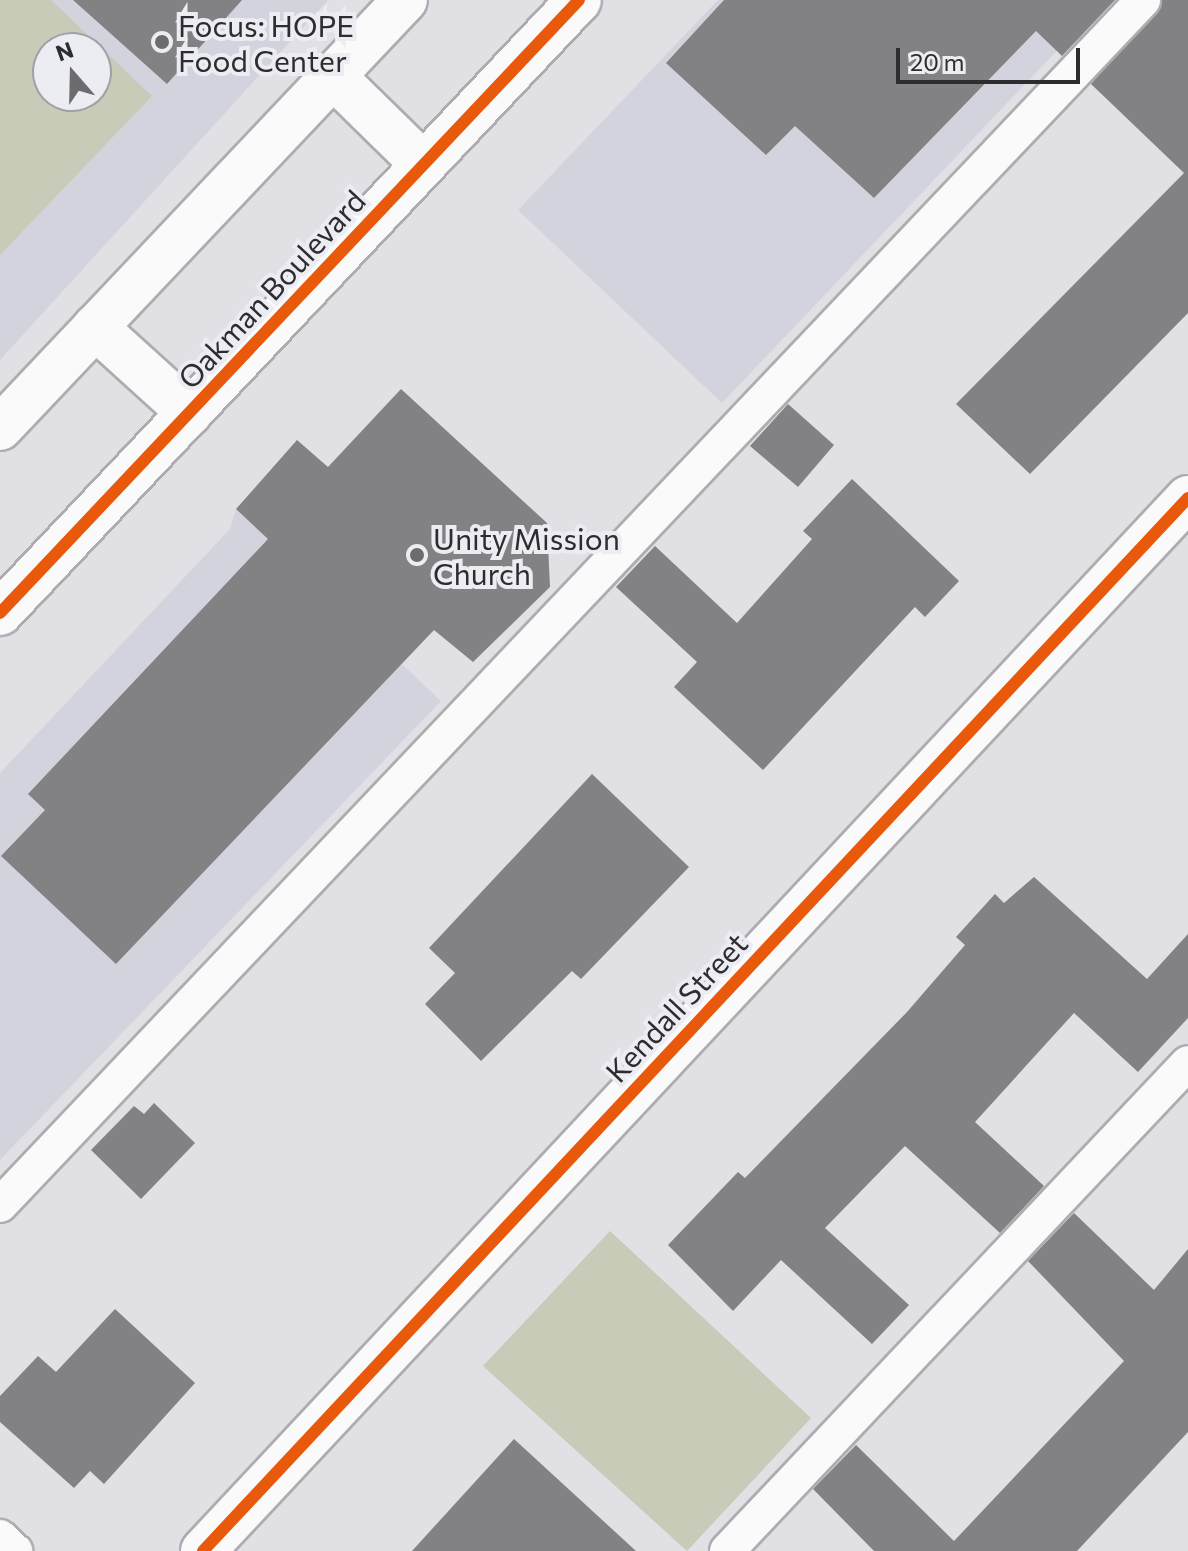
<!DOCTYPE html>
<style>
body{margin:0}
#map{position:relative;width:1188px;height:1551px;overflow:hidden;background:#e0e0e5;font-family:Commissioner,sans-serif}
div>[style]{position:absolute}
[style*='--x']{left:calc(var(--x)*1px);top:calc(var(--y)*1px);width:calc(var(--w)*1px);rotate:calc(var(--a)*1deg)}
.built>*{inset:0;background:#d3d3dd}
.green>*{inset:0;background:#c7cbb8}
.building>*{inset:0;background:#828184}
.roads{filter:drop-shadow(2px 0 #adadb1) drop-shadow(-2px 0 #adadb1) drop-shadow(0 2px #adadb1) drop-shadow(0 -2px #adadb1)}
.lane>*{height:34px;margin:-17px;padding:0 17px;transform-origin:17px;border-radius:17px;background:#fafafb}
.street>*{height:44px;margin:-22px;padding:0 22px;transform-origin:22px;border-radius:22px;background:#fafafb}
.secondary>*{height:44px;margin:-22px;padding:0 22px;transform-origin:22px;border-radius:22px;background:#fafafb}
.cycleway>*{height:12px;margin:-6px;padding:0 6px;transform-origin:6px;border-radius:6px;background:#e8590c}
.dots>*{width:22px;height:22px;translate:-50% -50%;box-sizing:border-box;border:4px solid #ececf3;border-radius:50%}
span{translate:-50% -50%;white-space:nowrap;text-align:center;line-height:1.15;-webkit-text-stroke:8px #ececf3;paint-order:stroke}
.poi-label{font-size:30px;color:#2d2d30}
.left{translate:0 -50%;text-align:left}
.street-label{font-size:30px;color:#2d2d30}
.north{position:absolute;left:32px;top:32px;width:80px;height:80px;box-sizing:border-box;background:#ececf3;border:2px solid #a0a0a5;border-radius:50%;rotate:340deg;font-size:22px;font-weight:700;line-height:32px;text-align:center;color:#2d2d30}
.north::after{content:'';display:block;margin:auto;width:28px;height:36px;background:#6c6c6f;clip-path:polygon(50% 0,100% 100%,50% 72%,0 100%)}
.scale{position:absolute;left:896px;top:48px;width:184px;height:36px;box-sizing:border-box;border:4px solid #2d2d30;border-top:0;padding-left:10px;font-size:24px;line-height:28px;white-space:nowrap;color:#2d2d30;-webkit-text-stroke:6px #ececf3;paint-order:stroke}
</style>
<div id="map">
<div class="built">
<div style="clip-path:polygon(evenodd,0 0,328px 0,0 360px,0 0,48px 48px,96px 48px,96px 96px,48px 96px,48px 48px)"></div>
<div style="clip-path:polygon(718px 0,1105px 0,722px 403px,518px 210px)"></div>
<div style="clip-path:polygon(236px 509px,441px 701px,0 1160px,0 773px,230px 529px)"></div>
</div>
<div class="green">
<div style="clip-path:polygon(evenodd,0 0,51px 0,152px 96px,0 255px,0 0,96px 48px,96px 96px,48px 96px,48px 48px,96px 48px)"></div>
<div style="clip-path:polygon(610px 1231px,811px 1418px,687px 1551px,483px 1366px)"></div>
</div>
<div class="building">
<div style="clip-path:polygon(73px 0,242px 0,167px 84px)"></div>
<div style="clip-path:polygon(724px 0,1115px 0,1062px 56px,1036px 31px,874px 198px,795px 126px,766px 155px,666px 63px)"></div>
<div style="clip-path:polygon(1162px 0,1188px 0,1188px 313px,1030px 474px,956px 404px,1184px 173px,1091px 84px)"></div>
<div style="clip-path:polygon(401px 389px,547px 523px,550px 587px,473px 662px,434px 630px,116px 964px,1px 856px,45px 810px,28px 794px,268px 539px,236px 509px,297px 440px,328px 467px)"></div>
<div style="clip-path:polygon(788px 404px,834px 445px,798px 487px,750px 446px)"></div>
<div style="clip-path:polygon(852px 479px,959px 581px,925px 617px,915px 607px,763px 770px,674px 687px,697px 662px,616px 587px,655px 546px,737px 623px,812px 539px,803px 531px)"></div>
<div style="clip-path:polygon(592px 774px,689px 867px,581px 979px,572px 971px,481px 1061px,425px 1004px,455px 973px,429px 948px)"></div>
<div style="clip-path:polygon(1034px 877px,1147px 979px,1188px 934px,1188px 1018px,1138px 1072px,1074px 1013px,975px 1122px,1044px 1186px,1000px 1233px,905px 1146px,825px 1228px,909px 1305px,872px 1344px,781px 1260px,733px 1311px,668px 1245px,738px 1172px,745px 1178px,907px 1012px,965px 945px,956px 937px,995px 894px,1004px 903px)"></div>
<div style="clip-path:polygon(154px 1103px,195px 1143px,141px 1199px,91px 1150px,134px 1106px,144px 1114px)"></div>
<div style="clip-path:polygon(1074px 1213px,1154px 1290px,1188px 1249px,1188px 1432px,1077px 1551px,874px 1551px,813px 1489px,856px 1445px,954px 1541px,1124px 1361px,1028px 1261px)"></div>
<div style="clip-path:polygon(115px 1309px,195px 1383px,104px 1484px,90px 1471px,74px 1488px,0 1422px,0 1396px,38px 1356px,56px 1372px)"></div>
<div style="clip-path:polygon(514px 1439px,636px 1551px,412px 1551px)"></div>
</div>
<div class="roads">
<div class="lane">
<div style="--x:0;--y:1205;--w:1661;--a:-46.51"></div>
<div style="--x:0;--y:1537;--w:21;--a:43"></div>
<div style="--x:727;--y:1551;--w:671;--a:-46.63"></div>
</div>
<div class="street">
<div style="--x:203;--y:1551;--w:1442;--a:-46.91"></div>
</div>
<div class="secondary">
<div style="--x:333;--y:76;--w:126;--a:44.4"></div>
<div style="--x:95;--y:327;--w:128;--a:42.2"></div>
<div style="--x:0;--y:428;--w:589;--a:-46.58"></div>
<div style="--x:0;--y:613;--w:843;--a:-46.63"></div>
</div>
</div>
<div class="cycleway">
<div style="--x:0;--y:613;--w:843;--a:-46.63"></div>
<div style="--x:203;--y:1551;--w:1442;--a:-46.91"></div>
</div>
<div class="dots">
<div style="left:162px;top:42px;background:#6c6c6f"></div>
<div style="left:417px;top:555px;background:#6c6c6f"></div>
</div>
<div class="poi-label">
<span class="left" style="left:178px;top:42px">Focus: HOPE<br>Food Center</span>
<span class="left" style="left:433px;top:555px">Unity Mission<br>Church</span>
</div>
<div class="street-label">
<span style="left:271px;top:289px;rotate:-47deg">Oakman Boulevard</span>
<span style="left:676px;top:1007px;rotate:-47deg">Kendall Street</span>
</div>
<div class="north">N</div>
<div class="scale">20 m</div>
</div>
